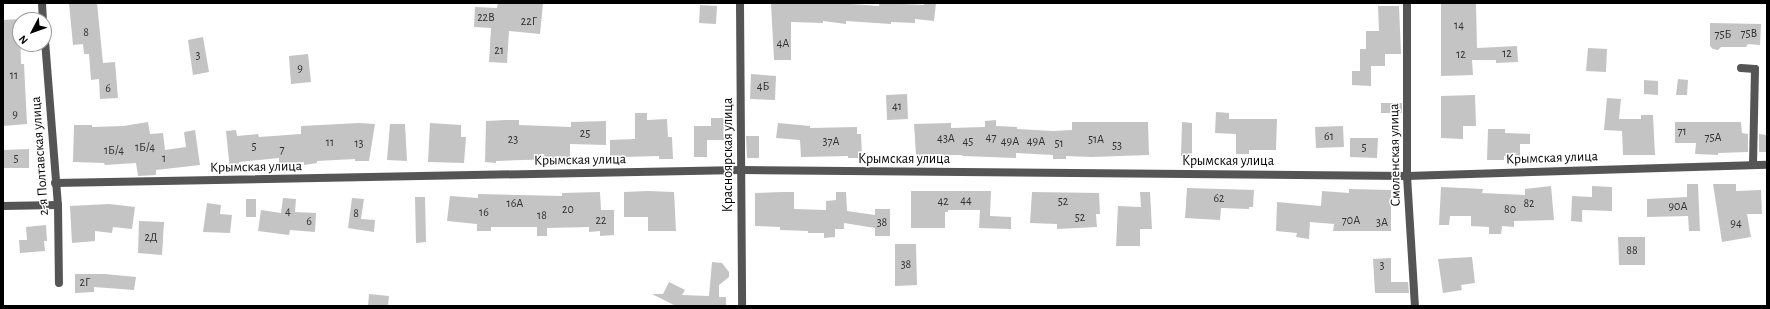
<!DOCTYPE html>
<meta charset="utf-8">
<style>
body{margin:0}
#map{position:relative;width:1770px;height:309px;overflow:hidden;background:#fff;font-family:"Alegreya Sans",sans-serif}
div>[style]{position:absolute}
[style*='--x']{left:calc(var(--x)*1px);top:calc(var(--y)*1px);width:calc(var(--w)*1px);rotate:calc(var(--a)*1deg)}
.building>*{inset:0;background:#c4c4c4}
.lane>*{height:8px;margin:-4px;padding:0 4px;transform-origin:4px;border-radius:4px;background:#555}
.street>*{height:8px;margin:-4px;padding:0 4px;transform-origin:4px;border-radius:4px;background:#555}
span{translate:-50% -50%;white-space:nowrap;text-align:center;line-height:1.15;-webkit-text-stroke:3px #fff;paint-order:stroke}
.number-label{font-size:12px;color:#313131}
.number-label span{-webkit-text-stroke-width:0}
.street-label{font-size:14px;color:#000}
.frame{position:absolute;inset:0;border:4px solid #000;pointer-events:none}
.north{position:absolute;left:12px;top:12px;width:40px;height:40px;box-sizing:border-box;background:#fff;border:1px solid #999;border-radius:50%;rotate:229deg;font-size:11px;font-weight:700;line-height:16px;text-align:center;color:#000}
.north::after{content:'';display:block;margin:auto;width:14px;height:18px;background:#000;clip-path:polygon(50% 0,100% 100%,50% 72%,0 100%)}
</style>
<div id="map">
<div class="building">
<div style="clip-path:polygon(69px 3px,97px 3px,103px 63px,115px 62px,118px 98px,100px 99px,99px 79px,91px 80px,89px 54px,84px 54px,83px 44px,73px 45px)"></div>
<div style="clip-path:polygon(498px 3px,543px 3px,540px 34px,509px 31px,507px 63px,489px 62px,491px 28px,474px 27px,475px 7px,497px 8px)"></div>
<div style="clip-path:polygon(837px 3px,879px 6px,879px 3px,924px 5px,924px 3px,936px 3px,934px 21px,915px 19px,915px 23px,891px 22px,891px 24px,846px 21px,846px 24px,823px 21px,823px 23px,791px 22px,791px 60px,774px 60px,771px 4px)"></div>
<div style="clip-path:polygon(1441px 3px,1476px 3px,1477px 48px,1517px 46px,1518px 62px,1496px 63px,1496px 60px,1472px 60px,1473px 75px,1441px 76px)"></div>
<div style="clip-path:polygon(700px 5px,717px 6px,716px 24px,699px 23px)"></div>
<div style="clip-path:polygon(1378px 6px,1399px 6px,1401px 54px,1385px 54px,1385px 66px,1371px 66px,1371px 86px,1352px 85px,1352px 71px,1360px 71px,1360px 49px,1366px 49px,1366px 31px,1379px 31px)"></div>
<div style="clip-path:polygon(20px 19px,21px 64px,24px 64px,27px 124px,3px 126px,3px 20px)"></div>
<div style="clip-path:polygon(1710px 23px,1761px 24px,1760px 45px,1748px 44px,1746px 47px,1721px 47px,1718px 50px,1713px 49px,1710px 46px)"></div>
<div style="clip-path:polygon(203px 37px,209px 72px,193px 75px,188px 40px)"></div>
<div style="clip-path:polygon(1588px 48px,1607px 49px,1606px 72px,1586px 71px)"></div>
<div style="clip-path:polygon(308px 54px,311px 82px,291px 84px,289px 56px)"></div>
<div style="clip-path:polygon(751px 74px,776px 76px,775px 100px,750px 99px)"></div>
<div style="clip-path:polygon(1678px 79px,1688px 80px,1687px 95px,1676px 95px)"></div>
<div style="clip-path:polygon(1644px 80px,1658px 81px,1658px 95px,1644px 94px)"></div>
<div style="clip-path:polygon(907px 94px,908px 119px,887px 120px,886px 95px)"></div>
<div style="clip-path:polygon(1475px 95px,1476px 126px,1463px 126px,1463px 139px,1441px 138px,1441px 96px)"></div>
<div style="clip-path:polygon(1607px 98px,1621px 99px,1619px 119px,1641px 119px,1641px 115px,1653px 115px,1655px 155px,1623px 155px,1622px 131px,1604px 130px)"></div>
<div style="clip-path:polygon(1381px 103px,1402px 103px,1402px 113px,1381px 113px)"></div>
<div style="clip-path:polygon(1216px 112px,1229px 113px,1229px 119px,1277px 119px,1276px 150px,1249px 150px,1249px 154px,1236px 154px,1236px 134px,1215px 133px)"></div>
<div style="clip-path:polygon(635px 113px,647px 113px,647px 120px,667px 119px,668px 137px,672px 137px,673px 159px,659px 159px,659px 156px,623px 157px,623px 160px,610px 160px,610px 140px,635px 139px)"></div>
<div style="clip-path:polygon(711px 118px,724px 118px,724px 140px,707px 140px,707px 157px,694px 157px,694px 126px,711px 126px)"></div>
<div style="clip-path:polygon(506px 120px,519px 120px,519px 125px,571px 127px,571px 122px,606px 121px,606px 145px,570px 144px,570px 162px,555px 162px,555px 159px,496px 161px,496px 163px,485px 162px,486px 121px)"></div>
<div style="clip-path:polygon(996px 120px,996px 126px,1017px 127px,1017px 129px,1053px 131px,1072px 130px,1072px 122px,1148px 122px,1149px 155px,1091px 157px,1066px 156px,1066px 159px,1053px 159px,1053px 155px,1016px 153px,1016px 158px,963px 156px,962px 155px,941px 155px,941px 154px,916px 155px,914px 124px,951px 123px,951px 128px,985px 127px,985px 121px)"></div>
<div style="clip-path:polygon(148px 122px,150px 134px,163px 133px,165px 150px,186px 147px,184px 132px,195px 130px,200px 165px,156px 170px,156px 175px,138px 176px,136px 163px,105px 165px,104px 163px,73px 162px,74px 125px,92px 125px,92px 127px,123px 126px)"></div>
<div style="clip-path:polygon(1182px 122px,1192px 123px,1192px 156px,1181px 156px)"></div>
<div style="clip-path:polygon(1675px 122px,1741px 122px,1742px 133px,1748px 134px,1748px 152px,1718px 153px,1718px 155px,1695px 154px,1696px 143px,1675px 143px)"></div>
<div style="clip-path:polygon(360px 123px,375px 124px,369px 161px,355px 161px,355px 159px,317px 161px,317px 163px,304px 165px,304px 162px,279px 164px,279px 158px,239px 162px,240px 168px,230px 170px,226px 131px,236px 130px,237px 136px,258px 134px,259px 137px,301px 134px,301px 126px)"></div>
<div style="clip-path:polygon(430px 123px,461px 125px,461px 137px,466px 137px,464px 163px,428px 162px)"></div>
<div style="clip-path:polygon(778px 123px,810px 126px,810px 128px,857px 127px,857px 134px,861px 134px,862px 158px,848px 158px,848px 156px,801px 157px,800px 140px,776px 138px)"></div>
<div style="clip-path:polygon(390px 124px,405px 124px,407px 161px,387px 160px)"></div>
<div style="clip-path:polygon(1343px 126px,1344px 147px,1316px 148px,1315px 127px)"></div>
<div style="clip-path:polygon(1488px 129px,1505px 129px,1505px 133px,1530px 134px,1530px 144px,1520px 144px,1520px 157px,1504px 156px,1504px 160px,1487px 160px)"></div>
<div style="clip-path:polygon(1759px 134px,1767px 135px,1767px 152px,1759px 152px)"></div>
<div style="clip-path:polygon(746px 136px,759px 136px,759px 158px,747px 158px)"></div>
<div style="clip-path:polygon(1350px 138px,1378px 138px,1377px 158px,1350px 157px)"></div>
<div style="clip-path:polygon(29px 149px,29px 168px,3px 168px,3px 150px)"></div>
<div style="clip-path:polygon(1687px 184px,1698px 184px,1700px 231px,1689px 231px,1688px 216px,1647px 217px,1647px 199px,1687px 197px)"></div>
<div style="clip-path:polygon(1713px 184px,1736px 184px,1736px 191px,1761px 190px,1762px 214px,1747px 214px,1751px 237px,1722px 242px)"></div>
<div style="clip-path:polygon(1551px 186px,1554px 220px,1514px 221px,1514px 227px,1502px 226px,1501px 234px,1489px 234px,1489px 227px,1471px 226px,1471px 216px,1450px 216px,1449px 225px,1439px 225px,1441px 187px,1483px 189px,1482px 193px,1525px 195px,1525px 189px)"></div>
<div style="clip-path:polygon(1592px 186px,1612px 187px,1612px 211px,1582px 210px,1582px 222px,1571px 221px,1572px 196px,1592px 197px)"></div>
<div style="clip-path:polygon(1187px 188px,1254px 190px,1253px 207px,1249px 207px,1249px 209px,1221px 208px,1220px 220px,1185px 218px)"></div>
<div style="clip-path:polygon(1349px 189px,1391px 190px,1391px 231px,1333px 231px,1334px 224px,1310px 222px,1309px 239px,1296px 237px,1297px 233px,1276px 231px,1277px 202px,1321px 206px,1322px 191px,1349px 193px)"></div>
<div style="clip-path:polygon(648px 191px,674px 192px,676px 231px,648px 231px,648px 217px,624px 217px,624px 192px)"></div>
<div style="clip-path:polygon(911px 191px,991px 191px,990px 216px,1011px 217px,1011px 229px,979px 228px,980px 210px,948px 210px,948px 212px,945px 212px,945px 228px,911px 228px)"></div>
<div style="clip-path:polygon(600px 192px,601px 210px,614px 210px,614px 235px,600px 236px,600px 231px,589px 232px,589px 227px,547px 228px,547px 236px,537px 236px,537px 227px,491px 227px,491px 231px,477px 231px,477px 224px,447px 221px,450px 196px,478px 198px,478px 194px,562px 196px,562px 193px)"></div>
<div style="clip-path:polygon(782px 192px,794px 192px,794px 209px,826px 210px,826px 201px,836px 200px,836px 192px,846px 192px,847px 211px,875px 215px,875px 209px,890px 209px,890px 236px,875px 236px,875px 228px,844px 223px,844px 229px,835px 229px,835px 237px,824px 238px,824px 233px,808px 233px,808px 231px,780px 230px,780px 227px,755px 226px,755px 193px)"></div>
<div style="clip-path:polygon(1032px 192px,1099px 193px,1100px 214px,1096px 214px,1097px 227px,1057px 229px,1057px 224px,1030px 223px)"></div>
<div style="clip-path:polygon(1140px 192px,1150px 192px,1152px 229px,1140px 229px,1140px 246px,1116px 246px,1118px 206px,1141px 207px)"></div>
<div style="clip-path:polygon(415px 197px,425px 197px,426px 242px,416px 243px)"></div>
<div style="clip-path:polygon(283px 198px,296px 199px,295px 212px,316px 213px,315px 232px,290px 230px,289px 235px,258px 231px,261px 210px,281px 213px)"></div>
<div style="clip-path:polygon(352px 198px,364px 199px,361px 219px,375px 220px,374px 232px,348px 228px)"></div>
<div style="clip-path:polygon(246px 199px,256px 199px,256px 217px,246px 217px)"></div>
<div style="clip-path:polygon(207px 203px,221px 205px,220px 214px,232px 215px,230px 233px,203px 232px)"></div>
<div style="clip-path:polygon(109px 204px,135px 207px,132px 229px,113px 227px,112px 233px,95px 231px,95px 241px,72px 243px,70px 206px)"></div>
<div style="clip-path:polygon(139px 221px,164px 222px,162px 255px,138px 253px)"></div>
<div style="clip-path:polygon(46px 225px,47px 241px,44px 241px,45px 251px,20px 253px,19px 240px,27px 240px,26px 227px)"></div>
<div style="clip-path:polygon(1618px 237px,1645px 237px,1645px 265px,1619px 265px)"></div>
<div style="clip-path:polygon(895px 244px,916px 244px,917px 285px,895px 286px)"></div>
<div style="clip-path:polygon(1472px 257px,1475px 283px,1461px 285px,1462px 290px,1443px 293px,1438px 259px)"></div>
<div style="clip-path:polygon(1391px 258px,1391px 282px,1408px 282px,1409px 293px,1375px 293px,1373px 259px)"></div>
<div style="clip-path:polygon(712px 262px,722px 263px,729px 272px,729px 277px,719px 285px,719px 297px,726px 297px,726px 306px,676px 306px,652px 294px,663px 294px,669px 282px,685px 290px,682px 295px,709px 296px)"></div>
<div style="clip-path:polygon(75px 274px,105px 274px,136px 277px,134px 290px,94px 287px,94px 292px,75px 293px)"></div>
<div style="clip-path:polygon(369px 294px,389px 296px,388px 306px,368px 306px)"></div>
</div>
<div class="lane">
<div style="--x:3;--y:206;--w:55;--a:-1"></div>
</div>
<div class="street">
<div style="--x:42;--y:3;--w:17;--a:87"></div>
<div style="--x:740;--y:3;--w:303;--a:89.6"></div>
<div style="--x:1407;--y:3;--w:173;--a:90"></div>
<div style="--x:1407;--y:176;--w:130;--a:86.5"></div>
<div style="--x:44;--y:28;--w:178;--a:85.5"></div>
<div style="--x:58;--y:205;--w:78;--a:89.3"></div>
<div style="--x:1741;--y:68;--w:14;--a:4"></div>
<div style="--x:1755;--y:69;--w:96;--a:91.2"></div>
<div style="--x:55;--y:183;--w:686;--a:-1.09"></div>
<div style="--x:741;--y:170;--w:666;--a:0.52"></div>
<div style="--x:1407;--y:176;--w:360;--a:-1.8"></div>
</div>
<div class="number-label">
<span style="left:486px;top:18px">22В</span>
<span style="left:529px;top:22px">22Г</span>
<span style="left:1459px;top:26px">14</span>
<span style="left:86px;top:33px">8</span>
<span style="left:1749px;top:34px">75В</span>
<span style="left:1723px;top:35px">75Б</span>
<span style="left:783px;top:44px">4А</span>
<span style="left:499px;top:51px">21</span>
<span style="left:1507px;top:54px">12</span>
<span style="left:1461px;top:55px">12</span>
<span style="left:198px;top:56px">3</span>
<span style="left:300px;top:69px">9</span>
<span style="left:14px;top:76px">11</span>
<span style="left:763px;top:87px">4Б</span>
<span style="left:108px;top:89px">6</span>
<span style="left:897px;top:107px">41</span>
<span style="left:15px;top:115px">9</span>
<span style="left:1682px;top:132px">71</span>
<span style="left:585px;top:134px">25</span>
<span style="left:1329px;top:137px">61</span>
<span style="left:991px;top:138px">47</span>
<span style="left:1713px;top:138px">75А</span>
<span style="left:946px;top:139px">43А</span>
<span style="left:513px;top:140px">23</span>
<span style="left:1096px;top:140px">51А</span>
<span style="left:831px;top:142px">37А</span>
<span style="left:968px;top:142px">45</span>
<span style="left:1010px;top:142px">49А</span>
<span style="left:1036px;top:142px">49А</span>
<span style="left:330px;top:143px">11</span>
<span style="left:359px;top:144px">13</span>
<span style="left:1059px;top:144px">51</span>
<span style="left:1117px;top:146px">53</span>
<span style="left:254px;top:147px">5</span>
<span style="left:145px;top:148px">1Б/4</span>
<span style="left:1364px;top:148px">5</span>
<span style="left:282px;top:150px">7</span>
<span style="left:114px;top:151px">1Б/4</span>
<span style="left:16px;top:159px">5</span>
<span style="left:164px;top:159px">1</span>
<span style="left:1219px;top:199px">62</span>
<span style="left:966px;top:201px">44</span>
<span style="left:943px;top:202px">42</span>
<span style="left:1063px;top:202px">52</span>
<span style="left:515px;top:204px">16А</span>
<span style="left:1529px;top:204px">82</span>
<span style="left:1678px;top:207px">90А</span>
<span style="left:568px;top:210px">20</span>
<span style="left:1510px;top:210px">80</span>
<span style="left:288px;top:212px">4</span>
<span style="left:484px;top:213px">16</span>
<span style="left:356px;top:214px">8</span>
<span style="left:542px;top:216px">18</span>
<span style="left:1080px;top:218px">52</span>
<span style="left:601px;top:221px">22</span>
<span style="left:1351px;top:221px">70А</span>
<span style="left:309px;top:222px">6</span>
<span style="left:882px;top:223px">38</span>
<span style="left:1382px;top:223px">3А</span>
<span style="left:1736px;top:224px">94</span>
<span style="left:151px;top:238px">2Д</span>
<span style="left:1632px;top:251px">88</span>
<span style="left:906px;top:265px">38</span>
<span style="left:1382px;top:266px">3</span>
<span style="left:85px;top:283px">2Г</span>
</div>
<div class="street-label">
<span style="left:728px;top:155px;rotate:-90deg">Красноярская улица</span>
<span style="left:1395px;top:155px;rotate:-91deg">Смоленская улица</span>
<span style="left:40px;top:156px;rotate:-94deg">2-я Полтавская улица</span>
<span style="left:1552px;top:158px;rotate:-2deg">Крымская улица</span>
<span style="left:904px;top:159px">Крымская улица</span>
<span style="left:580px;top:160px;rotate:-1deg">Крымская улица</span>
<span style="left:1228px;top:161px">Крымская улица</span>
<span style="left:256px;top:167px;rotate:-1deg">Крымская улица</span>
</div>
<div class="frame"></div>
<div class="north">N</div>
</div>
